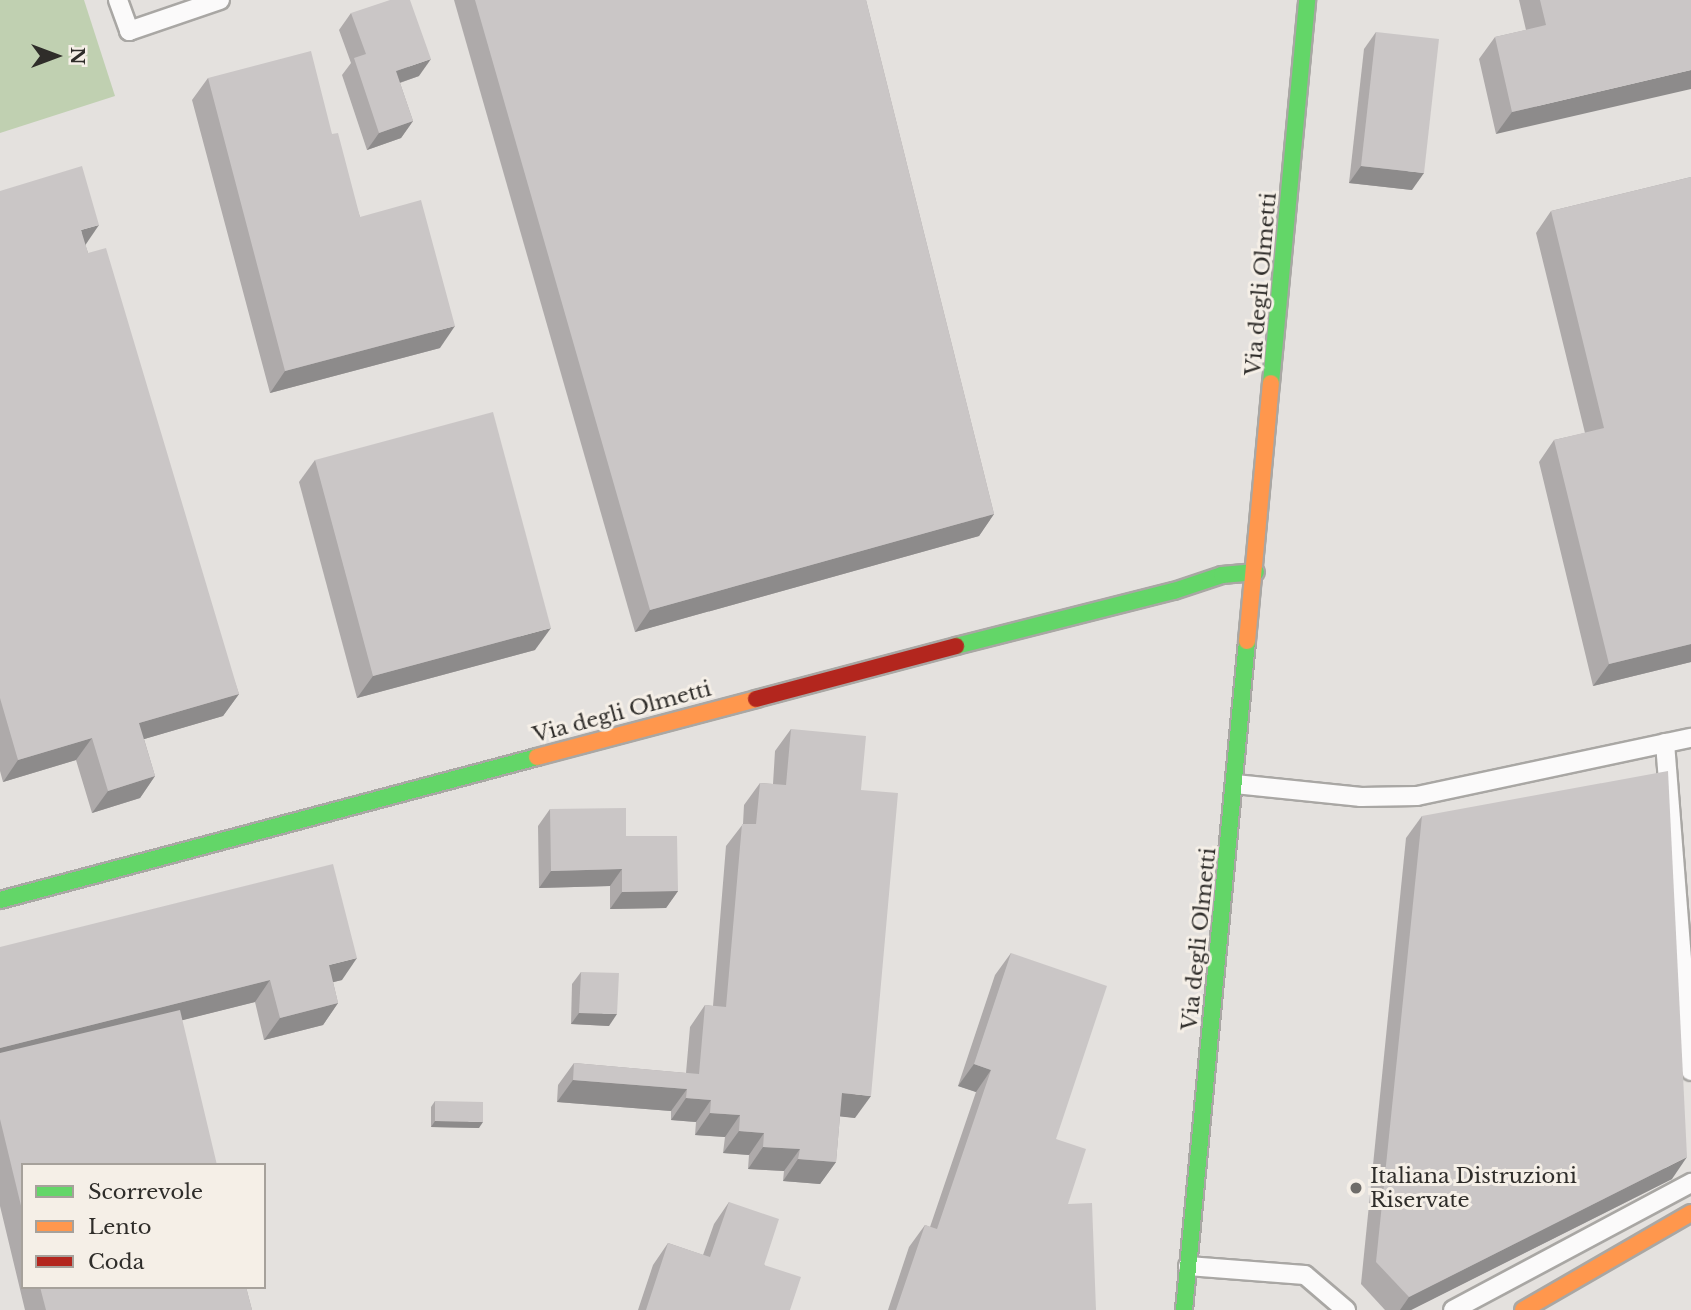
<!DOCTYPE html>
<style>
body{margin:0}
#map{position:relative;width:1691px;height:1310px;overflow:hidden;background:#e4e1de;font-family:"Libre Baskerville",serif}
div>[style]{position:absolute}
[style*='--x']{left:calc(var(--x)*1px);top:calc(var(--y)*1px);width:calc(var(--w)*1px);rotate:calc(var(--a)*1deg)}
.green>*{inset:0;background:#c0d0b1}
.roads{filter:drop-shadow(2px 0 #a9a7a4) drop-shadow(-2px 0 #a9a7a4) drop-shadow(0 2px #a9a7a4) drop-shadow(0 -2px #a9a7a4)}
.lane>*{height:18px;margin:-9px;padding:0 9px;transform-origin:9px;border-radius:9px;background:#fbfafa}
.fast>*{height:16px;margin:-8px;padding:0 8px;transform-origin:8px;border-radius:8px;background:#63d668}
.slow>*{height:16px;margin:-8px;padding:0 8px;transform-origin:8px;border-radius:8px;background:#ff974d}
.jam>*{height:16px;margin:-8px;padding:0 8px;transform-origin:8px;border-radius:8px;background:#b3261e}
.wall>*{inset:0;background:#aeaaaa}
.shaded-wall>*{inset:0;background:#8d8b8b}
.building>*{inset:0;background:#cac6c6}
.dots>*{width:19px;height:19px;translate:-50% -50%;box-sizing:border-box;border:4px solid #f5efe7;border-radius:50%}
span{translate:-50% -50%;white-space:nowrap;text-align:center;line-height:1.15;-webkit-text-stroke:6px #f5efe7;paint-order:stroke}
.street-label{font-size:21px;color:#2f2d2a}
.poi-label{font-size:21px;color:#2f2d2a}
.left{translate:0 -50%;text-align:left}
.legend{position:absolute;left:21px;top:1163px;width:245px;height:126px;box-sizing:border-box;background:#f5efe7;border:2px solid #a6a19b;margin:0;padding:9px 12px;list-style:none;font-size:21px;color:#2f2d2a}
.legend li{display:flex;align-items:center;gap:14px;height:35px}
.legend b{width:35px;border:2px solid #a6a19b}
.north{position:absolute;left:21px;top:21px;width:70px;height:70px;-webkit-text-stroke:5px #f5efe7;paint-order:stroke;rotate:90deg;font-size:19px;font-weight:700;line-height:28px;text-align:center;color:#2f2d2a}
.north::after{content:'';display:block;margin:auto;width:24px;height:32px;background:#2f2d2a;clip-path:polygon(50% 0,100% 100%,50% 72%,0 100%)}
</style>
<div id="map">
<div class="green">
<div style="clip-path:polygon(0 0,84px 0,115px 96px,0 133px)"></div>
</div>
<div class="roads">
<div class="lane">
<div style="--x:118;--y:0;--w:33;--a:70"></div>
<div style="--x:129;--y:31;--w:96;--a:-18.8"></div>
<div style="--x:1665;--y:743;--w:329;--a:85.5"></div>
<div style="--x:1235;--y:784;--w:127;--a:5.9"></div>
<div style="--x:1361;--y:797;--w:56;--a:-1"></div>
<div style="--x:1417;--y:796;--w:280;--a:-12"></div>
<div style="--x:1188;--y:1266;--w:117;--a:4.4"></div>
<div style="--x:1305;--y:1275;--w:54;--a:40.5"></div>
<div style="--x:1453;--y:1310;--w:270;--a:-28.1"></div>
</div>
<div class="fast">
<div style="--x:1271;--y:383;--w:385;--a:-84.6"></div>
<div style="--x:956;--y:646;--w:225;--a:-14.2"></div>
<div style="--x:1174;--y:591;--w:51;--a:-18.4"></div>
<div style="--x:1222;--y:575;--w:34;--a:-5"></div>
<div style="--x:0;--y:900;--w:556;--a:-14.91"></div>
<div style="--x:1184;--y:1310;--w:672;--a:-84.62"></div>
</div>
<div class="slow">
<div style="--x:1247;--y:641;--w:259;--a:-84.7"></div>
<div style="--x:537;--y:757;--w:227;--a:-14.8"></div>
<div style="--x:1523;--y:1310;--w:194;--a:-30"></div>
</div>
<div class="jam">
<div style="--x:756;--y:699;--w:207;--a:-14.8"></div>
</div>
</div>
<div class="wall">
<div style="clip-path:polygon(454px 0,866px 0,994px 514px,979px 536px,635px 632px)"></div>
<div style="clip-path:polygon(1519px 0,1691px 0,1496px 134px,1479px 59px,1495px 37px,1526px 30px)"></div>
<div style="clip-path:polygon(351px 13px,419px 76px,400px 83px,413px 121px,401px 138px,367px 150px,342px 75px,351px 63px,339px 30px)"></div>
<div style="clip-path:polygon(1376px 32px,1412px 190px,1349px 183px,1364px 49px)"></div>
<div style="clip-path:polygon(208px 78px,332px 134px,360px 217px,440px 348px,270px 393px,192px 100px)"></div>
<div style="clip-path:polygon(1691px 177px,1691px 662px,1593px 686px,1539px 462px,1554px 440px,1585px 433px,1536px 233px,1551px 211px)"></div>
<div style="clip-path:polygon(0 191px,85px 244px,239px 694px,223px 716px,144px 739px,155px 776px,140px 798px,92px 813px,76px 760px,3px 782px,0 771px)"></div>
<div style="clip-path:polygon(315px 460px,535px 650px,357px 698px,299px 482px)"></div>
<div style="clip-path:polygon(791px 729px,861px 790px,855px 1118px,840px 1116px,836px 1162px,820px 1184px,783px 1181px,784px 1171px,748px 1169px,749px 1155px,723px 1153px,725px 1137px,695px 1135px,696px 1122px,671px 1120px,671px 1111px,557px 1102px,558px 1085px,574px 1063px,686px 1073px,690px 1027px,705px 1005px,713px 1006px,726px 846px,743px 824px,744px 805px,760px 783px,773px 784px,775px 751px)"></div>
<div style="clip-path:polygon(550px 809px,626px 836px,678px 891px,666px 908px,610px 909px,610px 886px,539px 888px,538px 826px)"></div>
<div style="clip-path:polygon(1422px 816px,1672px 1179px,1411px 1310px,1385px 1310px,1361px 1284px,1406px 838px)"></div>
<div style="clip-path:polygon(0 947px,342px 980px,333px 982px,338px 1003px,323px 1025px,264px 1040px,255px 1002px,182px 1020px,23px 1165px,23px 1287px,246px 1287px,252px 1310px,25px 1310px,0 1206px)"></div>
<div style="clip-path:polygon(1011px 953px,1056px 1139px,1068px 1204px,1096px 1310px,888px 1310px,909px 1247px,925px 1225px,930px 1227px,976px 1092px,958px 1086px,995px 975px)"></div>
<div style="clip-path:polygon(581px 972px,609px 1026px,571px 1024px,572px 984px)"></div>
<div style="clip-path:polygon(435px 1101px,479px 1128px,431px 1127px,431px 1107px)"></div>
<div style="clip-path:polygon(729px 1202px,790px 1310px,638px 1310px,653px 1265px,668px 1243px,703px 1255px,714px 1224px)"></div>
</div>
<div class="shaded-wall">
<div style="clip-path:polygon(431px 59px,419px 76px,384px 88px,396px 71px)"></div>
<div style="clip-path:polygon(1691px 70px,1691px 89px,1496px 134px,1512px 112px)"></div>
<div style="clip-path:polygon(413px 121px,401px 138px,367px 150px,379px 133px)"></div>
<div style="clip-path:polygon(1361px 166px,1424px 173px,1412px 190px,1349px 183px)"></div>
<div style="clip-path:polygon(99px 225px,84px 247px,81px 230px)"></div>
<div style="clip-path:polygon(455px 326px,440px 348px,270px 393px,285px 371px)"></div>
<div style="clip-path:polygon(994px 514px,979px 536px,635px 632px,650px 610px)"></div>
<div style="clip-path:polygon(551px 628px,535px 650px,357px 698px,373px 676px)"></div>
<div style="clip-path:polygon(1691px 644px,1691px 662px,1593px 686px,1609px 664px)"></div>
<div style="clip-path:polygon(239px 694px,223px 716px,124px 745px,139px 723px)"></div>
<div style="clip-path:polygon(92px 738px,76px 760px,3px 782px,18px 760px)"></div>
<div style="clip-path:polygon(155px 776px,140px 798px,92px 813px,108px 791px)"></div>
<div style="clip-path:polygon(622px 869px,610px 886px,539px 888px,551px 871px)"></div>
<div style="clip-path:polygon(678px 891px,666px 908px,610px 909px,622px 892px)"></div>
<div style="clip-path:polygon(357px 958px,342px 980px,314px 987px,329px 965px)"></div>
<div style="clip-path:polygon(270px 980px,255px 1002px,0 1066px,0 1048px)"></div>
<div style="clip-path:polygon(338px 1003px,323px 1025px,264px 1040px,280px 1018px)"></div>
<div style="clip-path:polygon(579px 1013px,617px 1014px,609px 1026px,571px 1024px)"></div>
<div style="clip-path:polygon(974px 1064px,991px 1070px,976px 1092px,958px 1086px)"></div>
<div style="clip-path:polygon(573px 1080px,687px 1089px,671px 1111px,557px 1102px)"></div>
<div style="clip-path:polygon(842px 1093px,871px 1096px,855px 1118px,826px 1115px)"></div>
<div style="clip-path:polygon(686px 1098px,711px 1100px,696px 1122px,671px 1120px)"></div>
<div style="clip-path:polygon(710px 1113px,740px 1115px,725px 1137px,695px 1135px)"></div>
<div style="clip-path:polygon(435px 1121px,483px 1122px,479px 1128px,431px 1127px)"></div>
<div style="clip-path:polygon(739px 1131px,764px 1133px,749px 1155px,723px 1153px)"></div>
<div style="clip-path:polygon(763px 1147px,800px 1149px,784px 1171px,748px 1169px)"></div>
<div style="clip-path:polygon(1687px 1157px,1672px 1179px,1411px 1310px,1400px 1310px,1409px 1297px)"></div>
<div style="clip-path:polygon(798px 1159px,836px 1162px,820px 1184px,783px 1181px)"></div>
</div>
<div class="building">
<div style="clip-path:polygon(390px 0,410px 0,431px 59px,396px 71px,413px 121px,379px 133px,354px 58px,366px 54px,351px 13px)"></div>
<div style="clip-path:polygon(475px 0,866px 0,994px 514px,650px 610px)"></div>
<div style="clip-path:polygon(1540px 0,1691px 0,1691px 70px,1512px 112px,1495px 37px,1546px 25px)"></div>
<div style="clip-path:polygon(1376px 32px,1439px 39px,1424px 173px,1361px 166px)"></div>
<div style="clip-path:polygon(311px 51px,332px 134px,338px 133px,360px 217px,421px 200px,455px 326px,285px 371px,208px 78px)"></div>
<div style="clip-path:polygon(82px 166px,99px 225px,81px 230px,88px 253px,106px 248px,239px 694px,139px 723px,155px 776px,108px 791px,92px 738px,18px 760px,0 698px,0 191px)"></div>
<div style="clip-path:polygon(1691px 177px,1691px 644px,1609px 664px,1554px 440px,1604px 428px,1551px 211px)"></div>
<div style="clip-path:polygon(493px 412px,551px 628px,373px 676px,315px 460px)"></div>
<div style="clip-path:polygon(791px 729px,866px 736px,861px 790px,898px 793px,871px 1096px,842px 1093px,836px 1162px,798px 1159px,800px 1149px,763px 1147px,764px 1133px,739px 1131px,740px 1115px,710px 1113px,711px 1100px,686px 1098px,687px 1089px,573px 1080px,574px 1063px,699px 1074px,705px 1005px,726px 1007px,742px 824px,756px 824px,760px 783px,786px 785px)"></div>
<div style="clip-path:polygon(1668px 771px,1687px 1157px,1409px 1297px,1376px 1262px,1422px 816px)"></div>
<div style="clip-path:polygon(626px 808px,626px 836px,677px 836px,678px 891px,622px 892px,622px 869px,551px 871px,550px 809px)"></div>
<div style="clip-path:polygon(333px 864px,357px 958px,329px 965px,338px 1003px,280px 1018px,270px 980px,0 1048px,0 947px)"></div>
<div style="clip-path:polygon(1011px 953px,1107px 986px,1056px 1139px,1086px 1149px,1068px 1204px,1092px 1203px,1096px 1310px,896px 1310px,925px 1225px,937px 1229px,991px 1070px,974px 1064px)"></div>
<div style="clip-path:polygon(581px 972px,619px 973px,617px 1014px,579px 1013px)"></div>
<div style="clip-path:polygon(180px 1010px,217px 1165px,23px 1165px,23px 1214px,0 1119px,0 1053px)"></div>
<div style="clip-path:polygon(435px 1101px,483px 1102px,483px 1122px,435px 1121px)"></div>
<div style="clip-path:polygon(729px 1202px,779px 1219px,764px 1265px,801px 1277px,790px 1310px,646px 1310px,668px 1243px,710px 1257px)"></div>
<div style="clip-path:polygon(40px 1287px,246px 1287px,252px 1310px,46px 1310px)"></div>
</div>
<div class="dots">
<div style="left:1356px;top:1188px;background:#6e6c69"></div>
</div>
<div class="street-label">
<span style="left:1261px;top:284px;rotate:-85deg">Via degli Olmetti</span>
<span style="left:622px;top:712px;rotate:-15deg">Via degli Olmetti</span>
<span style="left:1199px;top:939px;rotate:-84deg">Via degli Olmetti</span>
</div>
<div class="poi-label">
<span class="left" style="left:1370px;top:1188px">Italiana Distruzioni<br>Riservate</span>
</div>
<ul class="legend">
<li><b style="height:9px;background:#63d668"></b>Scorrevole</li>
<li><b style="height:9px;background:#ff974d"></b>Lento</li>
<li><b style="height:9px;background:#b3261e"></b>Coda</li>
</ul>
<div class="north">N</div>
</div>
